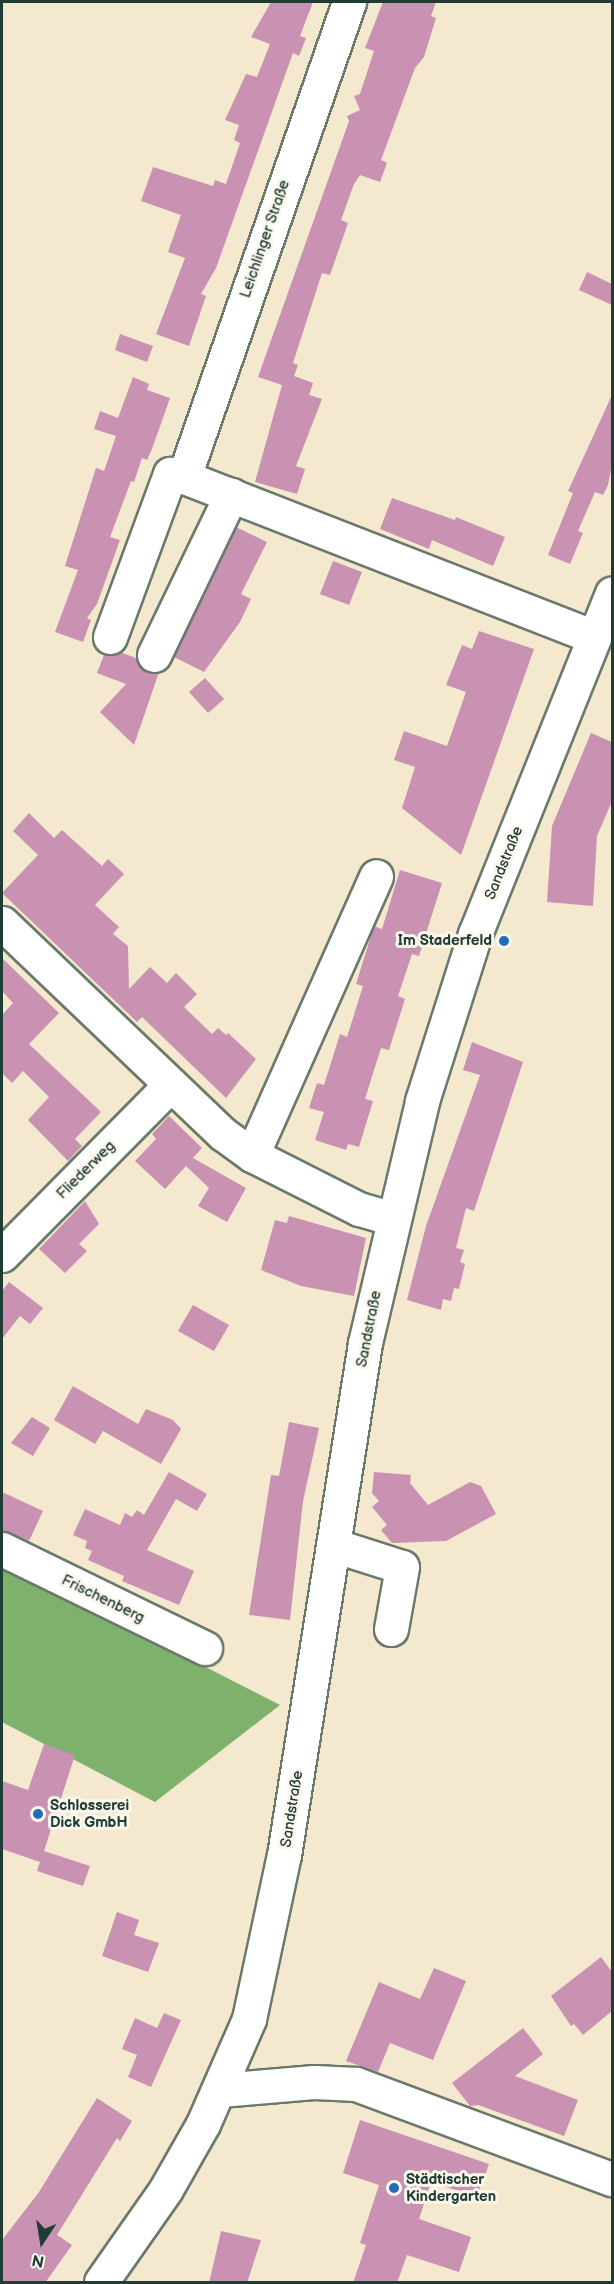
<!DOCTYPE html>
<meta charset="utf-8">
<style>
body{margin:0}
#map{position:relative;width:614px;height:2284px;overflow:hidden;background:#f4e8cf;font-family:"Balsamiq Sans",sans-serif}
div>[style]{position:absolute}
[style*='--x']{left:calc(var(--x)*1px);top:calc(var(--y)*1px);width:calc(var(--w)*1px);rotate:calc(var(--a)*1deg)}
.forest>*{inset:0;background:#7db16c}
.building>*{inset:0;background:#c992b2}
.roads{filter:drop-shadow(2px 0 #6a796a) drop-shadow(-2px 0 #6a796a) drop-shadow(0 2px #6a796a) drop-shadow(0 -2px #6a796a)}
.minor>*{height:33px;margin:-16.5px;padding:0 16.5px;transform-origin:16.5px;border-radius:16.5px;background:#fff}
.dots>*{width:16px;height:16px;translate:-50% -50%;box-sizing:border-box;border:3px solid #fbf7ec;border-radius:50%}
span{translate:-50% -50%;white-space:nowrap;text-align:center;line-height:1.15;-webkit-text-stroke:6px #fbf7ec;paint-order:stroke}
.street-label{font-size:15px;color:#1f3d34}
.poi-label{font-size:15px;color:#1f3d34;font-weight:700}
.right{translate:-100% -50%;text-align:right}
.left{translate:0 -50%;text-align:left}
.frame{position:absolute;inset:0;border:3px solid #1f3d34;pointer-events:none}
.north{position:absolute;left:12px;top:2212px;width:60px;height:60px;-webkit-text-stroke:4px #fbf7ec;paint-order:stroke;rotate:192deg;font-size:16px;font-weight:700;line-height:24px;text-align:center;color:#1f3d34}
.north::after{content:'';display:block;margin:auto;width:21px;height:27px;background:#1f3d34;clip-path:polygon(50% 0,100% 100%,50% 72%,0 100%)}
</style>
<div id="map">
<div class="forest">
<div style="clip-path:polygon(2px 1563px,280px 1705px,155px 1802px,2px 1722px)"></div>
</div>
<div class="building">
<div style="clip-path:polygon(271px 2px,313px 2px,300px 36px,306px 38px,299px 56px,293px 53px,216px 268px,201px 294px,206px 296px,189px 346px,156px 334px,185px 258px,168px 252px,181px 215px,141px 201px,153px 167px,213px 186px,215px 180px,226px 184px,240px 143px,234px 140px,239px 125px,225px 120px,246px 74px,257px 77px,270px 44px,251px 37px)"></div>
<div style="clip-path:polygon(383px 2px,436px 2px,431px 16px,436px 18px,424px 57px,415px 68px,381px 160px,387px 163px,380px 182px,360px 175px,354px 184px,341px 220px,348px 223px,330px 275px,322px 273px,293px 363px,298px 365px,294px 376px,313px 383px,309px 395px,322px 399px,296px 466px,305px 469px,297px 494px,255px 482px,282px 385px,258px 377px,349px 121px,347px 116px,360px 110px,354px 96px,360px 94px,374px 51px,365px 48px)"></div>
<div style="clip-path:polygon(587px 272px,612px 284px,612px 305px,579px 290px)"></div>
<div style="clip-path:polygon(120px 334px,153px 346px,147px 362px,115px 350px)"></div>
<div style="clip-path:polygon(133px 377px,149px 384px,147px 390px,170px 398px,152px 449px,147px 460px,142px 458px,134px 482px,131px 481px,110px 537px,120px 540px,97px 604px,87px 618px,91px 620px,83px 642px,55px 632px,78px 570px,65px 566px,96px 468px,104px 471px,116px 436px,94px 429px,100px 411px,118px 418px)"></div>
<div style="clip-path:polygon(612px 395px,612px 464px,608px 485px,603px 495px,595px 492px,578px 531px,583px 533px,570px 564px,548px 555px,573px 493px,568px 491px)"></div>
<div style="clip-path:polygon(392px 498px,455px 520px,456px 517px,505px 537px,493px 566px,432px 540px,429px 549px,380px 529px)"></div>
<div style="clip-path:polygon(236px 527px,267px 542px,241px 594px,251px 599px,240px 622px,204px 672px,174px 657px)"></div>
<div style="clip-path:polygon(333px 561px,362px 572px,349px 605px,320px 594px)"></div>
<div style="clip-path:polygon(479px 631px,534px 649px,461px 855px,402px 808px,415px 767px,394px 760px,404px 731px,447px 746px,466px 692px,446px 685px,462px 645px,472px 649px)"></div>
<div style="clip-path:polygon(120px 652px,136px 658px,145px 672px,159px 672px,134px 745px,100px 712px,126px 684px,97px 673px,104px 655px)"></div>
<div style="clip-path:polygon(205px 678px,224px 699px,208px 713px,189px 692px)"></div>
<div style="clip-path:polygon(591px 733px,612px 742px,612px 801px,597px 836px,593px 906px,547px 902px,552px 826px)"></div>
<div style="clip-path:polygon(29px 813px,54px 838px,62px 830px,102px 866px,108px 859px,124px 874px,95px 905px,119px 927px,113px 934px,128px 946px,129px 989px,150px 967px,167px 983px,176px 973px,197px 994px,184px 1007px,212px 1034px,218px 1028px,226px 1035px,228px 1033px,256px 1059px,226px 1098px,142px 1017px,137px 1022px,2px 893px,38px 855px,13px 831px)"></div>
<div style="clip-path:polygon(400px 870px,442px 883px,419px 956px,412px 954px,398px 996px,405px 999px,389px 1050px,381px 1048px,365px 1099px,373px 1101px,359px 1147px,348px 1144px,346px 1150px,315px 1140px,324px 1112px,309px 1108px,317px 1083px,324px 1085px,340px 1034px,347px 1037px,363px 986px,356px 984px,374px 926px,382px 929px)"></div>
<div style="clip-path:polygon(2px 958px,59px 1013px,29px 1044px,101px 1112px,75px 1139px,82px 1146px,68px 1161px,28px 1120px,49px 1097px,23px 1071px,12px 1083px,2px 1073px,2px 1015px,13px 1003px,2px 991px)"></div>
<div style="clip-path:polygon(472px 1042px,523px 1062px,474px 1211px,466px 1208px,456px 1248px,464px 1250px,460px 1262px,465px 1264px,459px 1289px,454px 1288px,451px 1301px,443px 1299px,441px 1310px,407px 1300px,426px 1226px,480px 1075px,463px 1070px)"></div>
<div style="clip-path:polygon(169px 1116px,202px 1148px,193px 1158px,246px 1188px,227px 1222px,198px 1206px,209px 1188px,186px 1166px,165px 1189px,135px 1161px,156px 1139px,152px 1134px)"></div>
<div style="clip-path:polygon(85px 1201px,99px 1224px,79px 1244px,87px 1251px,65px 1273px,39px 1249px)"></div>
<div style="clip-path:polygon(289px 1216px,366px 1238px,354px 1296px,301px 1286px,261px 1270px,275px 1220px,287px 1223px)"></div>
<div style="clip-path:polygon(9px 1282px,43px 1308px,30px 1324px,20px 1316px,2px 1339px,2px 1291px)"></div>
<div style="clip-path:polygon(193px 1305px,229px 1325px,214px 1351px,178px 1331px)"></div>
<div style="clip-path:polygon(73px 1386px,138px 1424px,146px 1409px,173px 1420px,181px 1429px,161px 1464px,103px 1431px,95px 1444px,54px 1420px)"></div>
<div style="clip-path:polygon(32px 1417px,50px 1428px,33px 1456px,11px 1443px)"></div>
<div style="clip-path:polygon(289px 1422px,319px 1428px,303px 1501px,290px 1620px,249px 1615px,271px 1475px,279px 1476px)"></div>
<div style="clip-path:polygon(169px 1472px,207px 1494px,197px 1511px,176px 1499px,147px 1550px,194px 1571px,179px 1605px,122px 1581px,124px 1576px,88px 1560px,92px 1551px,85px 1548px,87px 1541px,73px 1535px,85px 1509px,120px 1525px,125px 1513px,132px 1517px,137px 1510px,144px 1515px)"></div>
<div style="clip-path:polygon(374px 1472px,411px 1475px,410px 1483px,428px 1505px,470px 1482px,481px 1486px,496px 1514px,446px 1541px,392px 1543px,381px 1530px,387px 1525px,372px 1507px,379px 1501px,372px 1493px)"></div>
<div style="clip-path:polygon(2px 1492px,43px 1511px,29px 1541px,2px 1530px)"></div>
<div style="clip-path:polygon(44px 1744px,75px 1755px,44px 1851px,90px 1866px,83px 1886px,37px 1871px,40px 1862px,2px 1849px,2px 1781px,28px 1790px)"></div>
<div style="clip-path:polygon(117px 1912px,139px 1920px,134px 1935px,159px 1943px,148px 1972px,102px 1956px)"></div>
<div style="clip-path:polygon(601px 1957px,612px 1972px,612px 2011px,583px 2035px,574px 2024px,571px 2026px,551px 1996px)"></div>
<div style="clip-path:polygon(434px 1968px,466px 1981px,433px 2060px,390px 2043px,378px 2072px,346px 2061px,379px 1982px,420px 1999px)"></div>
<div style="clip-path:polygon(164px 2013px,181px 2020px,151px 2087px,128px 2077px,137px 2055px,122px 2049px,135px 2018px,157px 2028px)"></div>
<div style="clip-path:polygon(523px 2028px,543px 2054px,515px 2076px,578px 2100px,564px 2136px,478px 2105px,470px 2106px,452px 2083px)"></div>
<div style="clip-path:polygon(97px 2098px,132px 2121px,120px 2141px,117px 2138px,57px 2235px,72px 2245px,45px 2283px,2px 2283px,2px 2240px,39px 2192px)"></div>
<div style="clip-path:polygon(360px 2120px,489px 2164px,477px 2197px,431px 2182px,419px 2219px,471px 2237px,459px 2272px,407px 2255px,397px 2283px,353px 2283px,366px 2245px,360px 2243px,379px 2185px,343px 2173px)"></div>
<div style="clip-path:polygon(221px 2231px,261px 2240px,247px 2283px,209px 2283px)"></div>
</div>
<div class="roads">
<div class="minor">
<div style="--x:349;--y:2;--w:503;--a:109.16"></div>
<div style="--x:184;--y:477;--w:440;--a:21.3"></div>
<div style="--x:110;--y:637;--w:174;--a:-69.8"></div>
<div style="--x:170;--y:474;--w:14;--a:12"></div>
<div style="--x:154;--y:655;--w:178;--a:-64.3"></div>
<div style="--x:2;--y:923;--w:306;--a:43.7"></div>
<div style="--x:223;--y:1134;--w:36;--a:36"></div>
<div style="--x:252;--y:1155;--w:120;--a:26.8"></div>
<div style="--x:359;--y:1209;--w:35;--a:16"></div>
<div style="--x:252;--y:1155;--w:305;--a:-66"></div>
<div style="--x:2;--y:1255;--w:240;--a:-45.3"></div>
<div style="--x:333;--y:1545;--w:72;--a:17.7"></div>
<div style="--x:402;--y:1567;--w:63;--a:100.1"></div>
<div style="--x:2;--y:1549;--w:226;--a:26"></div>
<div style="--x:220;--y:2090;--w:94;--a:-4.9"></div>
<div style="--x:314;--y:2082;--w:42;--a:2.7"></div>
<div style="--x:356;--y:2084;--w:273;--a:20.4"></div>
<div style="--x:101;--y:2282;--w:113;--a:-55"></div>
<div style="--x:166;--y:2189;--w:75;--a:-60.4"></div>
<div style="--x:203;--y:2124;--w:115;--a:-66.3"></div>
<div style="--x:249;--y:2019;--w:168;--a:-78"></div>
<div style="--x:284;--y:1855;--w:518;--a:-81.01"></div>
<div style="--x:365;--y:1343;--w:249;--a:-76.7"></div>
<div style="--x:422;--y:1101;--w:175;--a:-72.4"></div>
<div style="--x:475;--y:934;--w:367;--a:-68.1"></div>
</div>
</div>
<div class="dots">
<div style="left:504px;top:941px;background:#1f6fb2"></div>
<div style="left:38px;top:1814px;background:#1f6fb2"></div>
<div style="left:394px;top:2188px;background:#1f6fb2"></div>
</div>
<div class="street-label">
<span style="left:265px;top:239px;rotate:-71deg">Leichlinger Straße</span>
<span style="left:504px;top:863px;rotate:-68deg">Sandstraße</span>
<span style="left:86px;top:1170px;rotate:-45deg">Fliederweg</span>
<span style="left:369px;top:1329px;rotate:-79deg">Sandstraße</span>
<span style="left:103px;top:1599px;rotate:26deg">Frischenberg</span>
<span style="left:292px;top:1809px;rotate:-81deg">Sandstraße</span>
</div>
<div class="poi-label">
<span class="right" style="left:492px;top:941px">Im Staderfeld</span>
<span class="left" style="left:50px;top:1814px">Schlosserei<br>Dick GmbH</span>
<span class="left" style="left:406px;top:2188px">Städtischer<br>Kindergarten</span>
</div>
<div class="frame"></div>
<div class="north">N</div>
</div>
